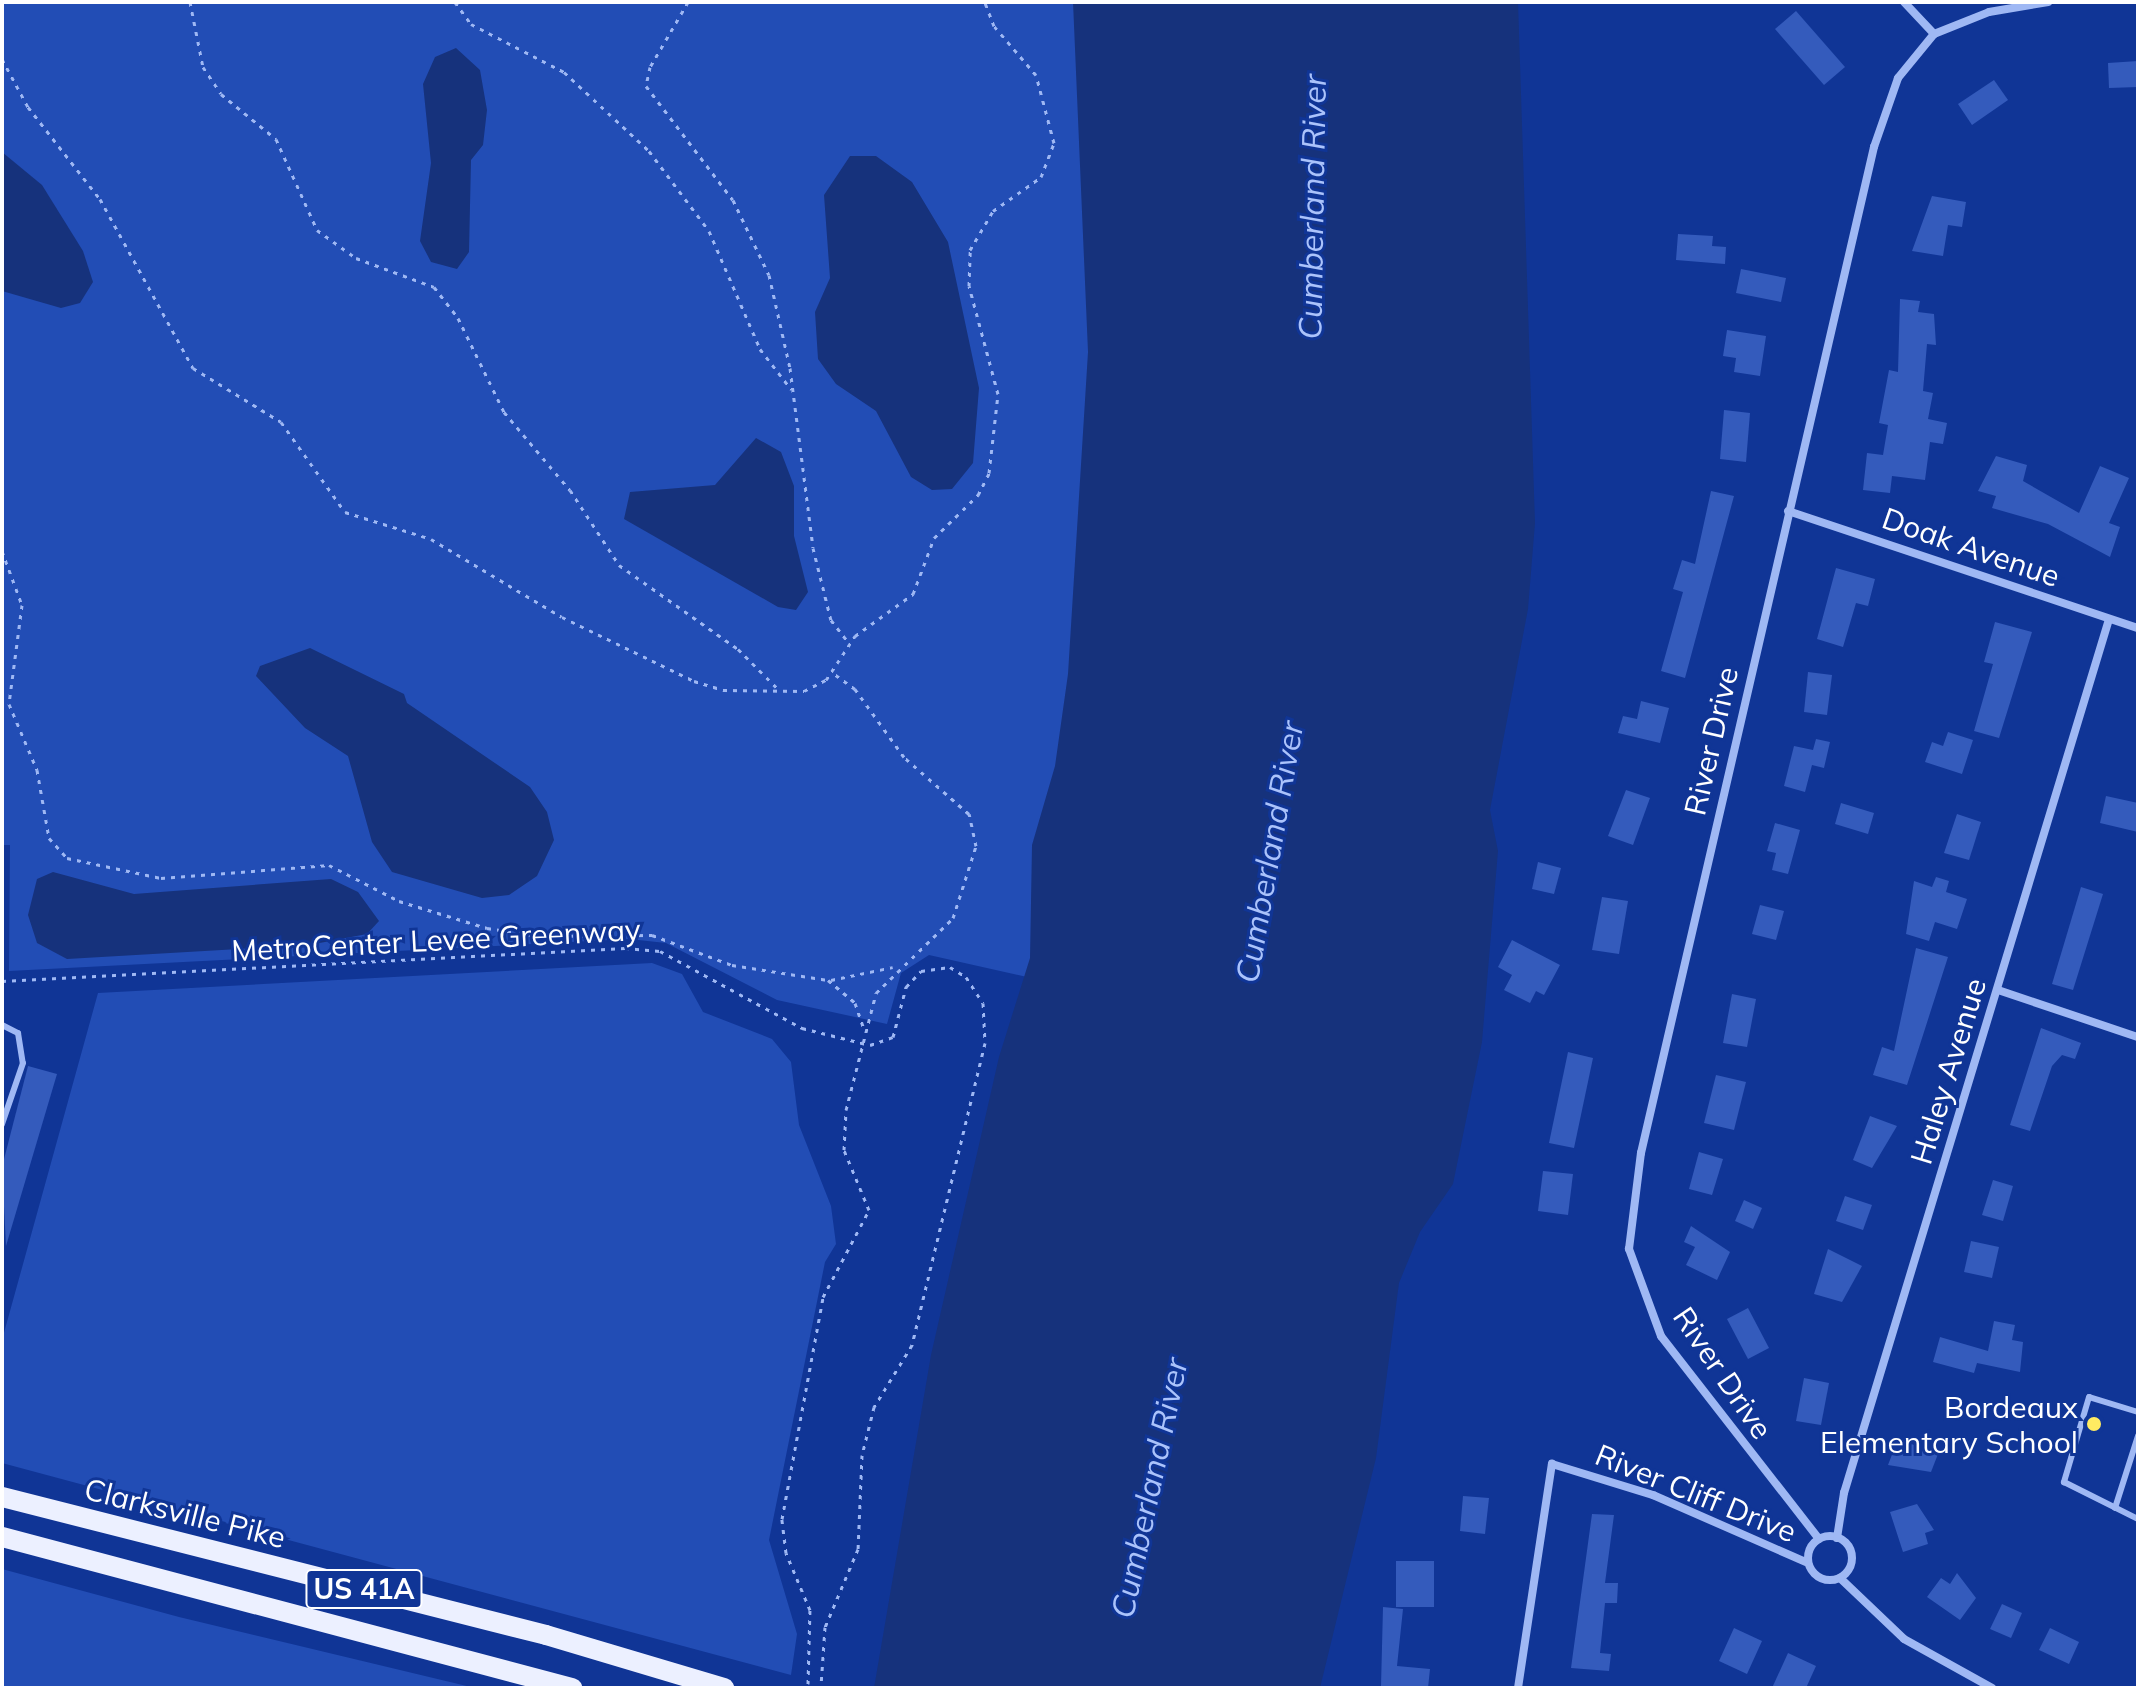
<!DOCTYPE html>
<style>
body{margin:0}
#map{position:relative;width:2140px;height:1690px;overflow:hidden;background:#103596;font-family:Mulish,sans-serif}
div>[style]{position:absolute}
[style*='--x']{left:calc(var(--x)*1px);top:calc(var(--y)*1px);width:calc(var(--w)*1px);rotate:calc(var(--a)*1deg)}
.green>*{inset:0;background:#224db5}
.water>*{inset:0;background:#16327c}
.building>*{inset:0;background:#345bbc}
.path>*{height:3px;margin-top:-1.5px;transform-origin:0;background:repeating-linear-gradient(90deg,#9fb8f4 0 4px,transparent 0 10px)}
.service>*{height:6px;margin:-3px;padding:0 3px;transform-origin:3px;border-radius:3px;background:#9fb8f4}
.minor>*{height:8px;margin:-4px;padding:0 4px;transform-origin:4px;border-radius:4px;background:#9fb8f4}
.minor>.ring{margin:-4px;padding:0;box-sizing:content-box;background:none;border:8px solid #9fb8f4;border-radius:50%}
.primary>*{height:20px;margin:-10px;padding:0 10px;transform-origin:10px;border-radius:10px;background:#ecf0ff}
.dots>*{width:22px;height:22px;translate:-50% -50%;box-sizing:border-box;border:4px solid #103596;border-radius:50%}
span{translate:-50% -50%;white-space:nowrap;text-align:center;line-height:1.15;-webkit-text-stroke:6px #103596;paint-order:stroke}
.shield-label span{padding:2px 6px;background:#103596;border:2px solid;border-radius:6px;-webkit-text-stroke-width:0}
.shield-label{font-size:28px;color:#fff;font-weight:700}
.street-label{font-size:30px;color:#fff}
.poi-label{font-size:30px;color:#fff}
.right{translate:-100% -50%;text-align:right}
.water-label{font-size:32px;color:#abc3fb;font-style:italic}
.frame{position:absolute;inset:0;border:4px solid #fff;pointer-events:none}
</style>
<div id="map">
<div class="green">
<div style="clip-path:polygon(2px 2px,1113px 2px,1054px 983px,929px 955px,901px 973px,887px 1024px,777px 1000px,666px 943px,629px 939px,9px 971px,10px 845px,2px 845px)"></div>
<div style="clip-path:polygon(652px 963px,682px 974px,703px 1012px,772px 1039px,791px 1062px,799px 1125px,831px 1206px,836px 1244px,825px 1262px,769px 1540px,797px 1634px,791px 1675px,2px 1463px,2px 1340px,98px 993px)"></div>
<div style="clip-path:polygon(2px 1569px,179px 1617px,475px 1688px,2px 1688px)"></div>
</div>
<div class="water">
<div style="clip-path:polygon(1073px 2px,1518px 2px,1535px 523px,1528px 609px,1490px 810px,1498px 851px,1482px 1042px,1453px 1184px,1420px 1232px,1399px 1283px,1376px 1458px,1320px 1688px,874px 1688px,931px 1355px,999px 1057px,1030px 958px,1032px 845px,1055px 766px,1068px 674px,1088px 352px)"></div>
<div style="clip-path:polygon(456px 48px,480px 70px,487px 110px,483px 145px,471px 160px,469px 252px,457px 269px,431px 262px,420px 241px,431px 163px,423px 84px,435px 57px)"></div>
<div style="clip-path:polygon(2px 152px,42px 185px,83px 251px,93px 282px,80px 303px,61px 308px,2px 291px)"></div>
<div style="clip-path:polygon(850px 156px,876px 156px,912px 182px,948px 242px,979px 388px,973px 463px,952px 489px,932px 490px,911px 477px,876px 411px,836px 384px,818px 359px,815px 312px,830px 278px,824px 195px)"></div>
<div style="clip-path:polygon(756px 438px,781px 452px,794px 486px,794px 536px,808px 592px,796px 610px,778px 607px,624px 519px,630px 492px,715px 485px)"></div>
<div style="clip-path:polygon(310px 648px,404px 694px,407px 703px,530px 787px,547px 812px,554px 840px,537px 876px,509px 895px,482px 898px,392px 872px,372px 842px,348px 756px,305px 728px,256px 676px,260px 666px)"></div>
<div style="clip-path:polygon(53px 872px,134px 894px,331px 879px,358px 892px,379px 921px,367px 934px,309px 945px,67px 959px,37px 943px,28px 915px,37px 879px)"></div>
</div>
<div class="building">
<div style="clip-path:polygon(1796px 11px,1845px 67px,1824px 85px,1775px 29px)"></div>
<div style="clip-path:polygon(2138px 61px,2138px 87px,2109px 88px,2108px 63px)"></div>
<div style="clip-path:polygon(1994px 80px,2008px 100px,1972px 125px,1958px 104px)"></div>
<div style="clip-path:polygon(1932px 196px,1966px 202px,1962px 227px,1948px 225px,1943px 256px,1912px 251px)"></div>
<div style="clip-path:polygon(1678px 234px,1713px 236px,1712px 246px,1726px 247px,1725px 264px,1676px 260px)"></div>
<div style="clip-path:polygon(1741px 269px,1786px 278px,1781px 302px,1736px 293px)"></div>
<div style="clip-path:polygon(1900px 299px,1920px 301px,1918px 312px,1934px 314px,1936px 345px,1927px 344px,1923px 391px,1933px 393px,1928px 419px,1947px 423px,1943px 444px,1930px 442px,1925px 480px,1892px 476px,1890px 493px,1863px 490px,1867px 453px,1883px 455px,1888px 425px,1879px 423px,1889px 370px,1898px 372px)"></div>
<div style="clip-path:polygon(1727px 330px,1766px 336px,1760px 376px,1734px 372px,1736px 358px,1723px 356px)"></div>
<div style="clip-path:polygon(1724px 410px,1750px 413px,1746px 462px,1720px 459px)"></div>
<div style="clip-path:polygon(1996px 456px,2027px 465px,2023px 481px,2079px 513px,2100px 466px,2129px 478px,2109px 523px,2120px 527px,2110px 557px,2048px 524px,1992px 508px,1996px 496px,1978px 491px)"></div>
<div style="clip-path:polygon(1711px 491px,1734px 496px,1685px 678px,1661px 671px,1683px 592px,1673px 589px,1682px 560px,1695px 564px)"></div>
<div style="clip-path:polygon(1836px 568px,1875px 579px,1868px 606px,1856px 603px,1843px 647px,1817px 639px)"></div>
<div style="clip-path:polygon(1995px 622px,2032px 632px,1999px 738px,1974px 731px,1993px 664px,1984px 662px)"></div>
<div style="clip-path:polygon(1808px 672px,1832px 675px,1827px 715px,1804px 712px)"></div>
<div style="clip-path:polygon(1641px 701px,1669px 708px,1660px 743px,1618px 733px,1623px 716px,1637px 719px)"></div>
<div style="clip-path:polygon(1948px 732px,1973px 740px,1962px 774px,1925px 762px,1932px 742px,1943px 746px)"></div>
<div style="clip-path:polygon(1816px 739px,1830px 742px,1824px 768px,1812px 765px,1805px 792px,1784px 786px,1794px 746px,1813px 750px)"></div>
<div style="clip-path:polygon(1626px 790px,1650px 798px,1633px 845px,1608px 836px)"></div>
<div style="clip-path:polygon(2106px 796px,2138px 803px,2138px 832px,2100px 823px)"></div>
<div style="clip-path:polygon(1841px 803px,1874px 813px,1868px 834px,1835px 824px)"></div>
<div style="clip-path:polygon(1957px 814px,1981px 822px,1969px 860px,1944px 853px)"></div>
<div style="clip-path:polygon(1775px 823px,1800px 830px,1788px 874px,1772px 870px,1776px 853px,1767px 851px)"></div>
<div style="clip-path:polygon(1538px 862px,1561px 868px,1554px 894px,1532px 889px)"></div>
<div style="clip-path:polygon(1936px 877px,1949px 881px,1946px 892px,1967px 899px,1957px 929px,1935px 922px,1929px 941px,1906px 934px,1914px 881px,1932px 887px)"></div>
<div style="clip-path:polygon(2081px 887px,2103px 894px,2073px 990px,2052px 984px)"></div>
<div style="clip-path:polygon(1602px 897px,1628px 901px,1619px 954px,1592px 950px)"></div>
<div style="clip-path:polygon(1760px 905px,1784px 911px,1776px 940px,1752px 934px)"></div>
<div style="clip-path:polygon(1512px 940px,1560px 965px,1544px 995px,1536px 991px,1530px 1003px,1504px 990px,1512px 975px,1498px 967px)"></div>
<div style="clip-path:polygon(1916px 948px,1948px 957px,1907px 1085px,1873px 1075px,1882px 1047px,1894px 1051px)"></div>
<div style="clip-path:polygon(1732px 994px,1756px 999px,1747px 1047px,1723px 1043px)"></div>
<div style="clip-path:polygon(2041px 1028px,2081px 1043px,2075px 1059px,2062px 1055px,2052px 1066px,2030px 1131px,2010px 1125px)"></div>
<div style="clip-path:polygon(1568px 1052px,1593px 1058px,1574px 1148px,1549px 1143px)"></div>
<div style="clip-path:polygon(28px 1066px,57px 1074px,6px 1246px,2px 1167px)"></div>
<div style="clip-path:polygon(1716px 1075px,1746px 1082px,1734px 1130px,1704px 1123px)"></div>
<div style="clip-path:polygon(1870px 1116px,1897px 1126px,1872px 1168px,1853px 1160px)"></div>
<div style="clip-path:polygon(1699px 1152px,1723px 1159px,1712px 1195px,1689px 1189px)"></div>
<div style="clip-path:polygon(1543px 1171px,1573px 1174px,1568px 1215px,1538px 1211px)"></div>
<div style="clip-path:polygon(1993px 1180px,2013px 1186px,2003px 1221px,1982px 1215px)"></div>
<div style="clip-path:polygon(1845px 1196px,1872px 1205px,1863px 1230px,1836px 1221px)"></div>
<div style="clip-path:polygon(1744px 1200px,1762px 1208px,1753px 1229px,1735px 1221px)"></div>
<div style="clip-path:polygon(1691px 1226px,1730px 1252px,1717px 1280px,1686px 1265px,1695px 1247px,1684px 1242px)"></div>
<div style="clip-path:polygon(1971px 1241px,1999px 1247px,1992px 1278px,1964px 1272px)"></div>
<div style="clip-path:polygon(1828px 1249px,1862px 1266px,1842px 1302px,1814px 1294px)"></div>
<div style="clip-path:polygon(1748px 1308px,1769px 1348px,1748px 1359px,1727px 1319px)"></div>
<div style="clip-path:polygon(1994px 1321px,2015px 1325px,2012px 1340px,2023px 1342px,2020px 1372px,1977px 1363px,1974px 1373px,1933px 1362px,1940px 1337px,1988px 1351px)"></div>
<div style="clip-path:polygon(1804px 1378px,1829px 1383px,1821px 1425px,1796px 1421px)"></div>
<div style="clip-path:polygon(1898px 1439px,1938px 1454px,1931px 1472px,1888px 1465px)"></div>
<div style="clip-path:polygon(1463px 1496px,1489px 1498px,1485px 1534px,1460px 1531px)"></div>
<div style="clip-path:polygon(1917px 1504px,1934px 1530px,1925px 1533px,1928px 1544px,1903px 1552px,1890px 1512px)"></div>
<div style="clip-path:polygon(1592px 1514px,1614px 1515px,1605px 1583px,1618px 1583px,1617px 1603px,1605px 1603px,1600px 1653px,1611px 1654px,1609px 1671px,1571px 1668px)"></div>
<div style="clip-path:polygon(1396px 1561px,1434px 1561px,1434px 1607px,1396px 1607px)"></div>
<div style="clip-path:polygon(1957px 1573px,1976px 1598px,1960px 1620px,1927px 1597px,1941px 1578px,1950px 1584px)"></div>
<div style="clip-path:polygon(2002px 1604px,2022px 1613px,2011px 1638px,1990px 1629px)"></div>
<div style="clip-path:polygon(1383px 1607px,1403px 1609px,1397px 1666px,1430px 1669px,1428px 1688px,1381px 1686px)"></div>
<div style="clip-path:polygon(1734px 1628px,1762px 1641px,1747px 1674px,1719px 1661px)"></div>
<div style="clip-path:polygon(2050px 1628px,2079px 1642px,2069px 1664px,2039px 1650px)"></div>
<div style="clip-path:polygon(1788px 1653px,1816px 1666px,1806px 1688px,1772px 1688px)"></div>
</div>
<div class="path">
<div style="--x:190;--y:2;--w:66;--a:78.7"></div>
<div style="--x:203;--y:67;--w:32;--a:56"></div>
<div style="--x:221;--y:94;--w:71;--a:39.3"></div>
<div style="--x:276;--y:139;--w:100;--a:65.7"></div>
<div style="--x:317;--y:230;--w:48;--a:35.7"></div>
<div style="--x:356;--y:258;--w:83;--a:20.4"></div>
<div style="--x:434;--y:287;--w:39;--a:52"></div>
<div style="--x:458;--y:318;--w:105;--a:63.9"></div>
<div style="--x:504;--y:412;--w:102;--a:49.8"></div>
<div style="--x:570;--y:490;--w:90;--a:56.8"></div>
<div style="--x:619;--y:565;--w:146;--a:35.2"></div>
<div style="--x:738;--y:649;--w:55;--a:45"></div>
<div style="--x:455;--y:2;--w:27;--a:54"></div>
<div style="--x:471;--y:24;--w:105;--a:27.3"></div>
<div style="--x:564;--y:72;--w:116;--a:42.9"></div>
<div style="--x:649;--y:151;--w:100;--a:53.1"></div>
<div style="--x:709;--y:231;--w:129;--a:66.6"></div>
<div style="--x:760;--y:349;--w:51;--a:52.2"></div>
<div style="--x:688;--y:2;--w:75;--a:120.3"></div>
<div style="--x:650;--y:67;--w:19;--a:102"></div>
<div style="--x:646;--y:86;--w:143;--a:52.7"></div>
<div style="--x:733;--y:200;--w:83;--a:64.4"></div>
<div style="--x:769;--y:275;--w:95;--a:77.3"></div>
<div style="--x:790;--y:368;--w:181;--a:82.7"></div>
<div style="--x:813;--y:548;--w:74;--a:76"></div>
<div style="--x:831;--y:620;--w:29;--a:52"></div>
<div style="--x:2;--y:59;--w:55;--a:61.6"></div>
<div style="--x:28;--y:107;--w:117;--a:52"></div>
<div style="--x:100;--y:199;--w:193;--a:61.2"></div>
<div style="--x:193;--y:368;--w:103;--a:31.5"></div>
<div style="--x:281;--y:422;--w:110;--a:54.6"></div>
<div style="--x:345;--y:512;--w:90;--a:17.4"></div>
<div style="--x:431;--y:539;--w:152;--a:30.8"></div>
<div style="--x:562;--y:617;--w:147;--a:25.9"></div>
<div style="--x:694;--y:681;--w:30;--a:17"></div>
<div style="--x:723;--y:690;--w:81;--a:0.7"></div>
<div style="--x:804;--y:691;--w:25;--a:-27"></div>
<div style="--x:826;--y:680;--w:53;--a:-56.6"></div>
<div style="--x:855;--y:636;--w:72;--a:-35.9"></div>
<div style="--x:913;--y:594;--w:60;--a:-69.4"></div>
<div style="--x:934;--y:538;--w:62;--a:-44.3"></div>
<div style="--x:978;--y:495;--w:25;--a:-63"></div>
<div style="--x:989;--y:473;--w:80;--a:-83.5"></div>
<div style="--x:998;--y:394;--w:112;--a:-105"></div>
<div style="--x:969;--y:286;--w:36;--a:-88"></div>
<div style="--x:970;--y:250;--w:45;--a:-59.5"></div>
<div style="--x:993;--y:211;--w:59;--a:-35.3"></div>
<div style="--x:1041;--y:177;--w:36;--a:-69"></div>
<div style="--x:1054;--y:143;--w:70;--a:-104.8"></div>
<div style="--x:1036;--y:75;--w:65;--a:-130.6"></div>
<div style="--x:994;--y:26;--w:26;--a:-111"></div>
<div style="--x:2;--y:551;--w:58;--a:69.7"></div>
<div style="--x:22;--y:605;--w:100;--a:97.5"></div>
<div style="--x:9;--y:704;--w:72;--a:67"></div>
<div style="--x:37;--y:770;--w:69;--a:80"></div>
<div style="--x:49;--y:838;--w:27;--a:48"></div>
<div style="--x:67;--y:858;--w:96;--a:12"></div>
<div style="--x:161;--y:878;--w:169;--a:-4.4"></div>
<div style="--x:329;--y:865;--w:79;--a:27.2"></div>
<div style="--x:399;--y:901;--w:92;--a:17.1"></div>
<div style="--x:487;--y:928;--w:53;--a:8.7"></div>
<div style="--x:539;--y:936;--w:113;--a:-0.5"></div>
<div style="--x:652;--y:935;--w:85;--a:20.6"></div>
<div style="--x:732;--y:965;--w:97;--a:8.9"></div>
<div style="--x:828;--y:980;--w:35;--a:40"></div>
<div style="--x:855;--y:1003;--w:28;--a:71"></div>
<div style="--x:831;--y:980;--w:63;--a:-11.8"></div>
<div style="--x:2;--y:981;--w:624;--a:-3.03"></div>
<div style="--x:625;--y:948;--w:35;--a:5"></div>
<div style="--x:660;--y:951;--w:162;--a:28.5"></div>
<div style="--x:802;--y:1028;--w:70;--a:14"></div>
<div style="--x:870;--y:1045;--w:24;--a:-19"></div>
<div style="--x:893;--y:1037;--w:52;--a:-75.4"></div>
<div style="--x:906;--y:987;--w:22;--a:-47"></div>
<div style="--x:921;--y:971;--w:29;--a:-8"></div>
<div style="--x:950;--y:967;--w:19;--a:32"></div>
<div style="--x:966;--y:977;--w:31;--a:57"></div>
<div style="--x:983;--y:1003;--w:40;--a:87.1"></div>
<div style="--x:985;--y:1043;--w:311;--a:103.6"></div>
<div style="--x:912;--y:1345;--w:73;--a:121.5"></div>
<div style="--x:874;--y:1407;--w:49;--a:104"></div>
<div style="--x:862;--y:1455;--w:94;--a:92.4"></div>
<div style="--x:858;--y:1549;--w:85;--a:112.9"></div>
<div style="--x:825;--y:1627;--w:59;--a:93.9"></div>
<div style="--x:808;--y:1684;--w:74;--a:-88.5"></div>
<div style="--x:810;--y:1610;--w:62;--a:-112.8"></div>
<div style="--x:786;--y:1553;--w:34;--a:-97"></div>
<div style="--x:782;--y:1519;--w:226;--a:-79.5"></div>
<div style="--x:823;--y:1297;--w:98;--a:-62.1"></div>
<div style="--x:869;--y:1210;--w:65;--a:-112.6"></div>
<div style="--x:844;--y:1150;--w:40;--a:-87.1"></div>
<div style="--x:846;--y:1110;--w:121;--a:-75.6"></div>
<div style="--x:876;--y:993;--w:107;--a:-44.2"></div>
<div style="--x:953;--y:918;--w:76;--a:-72.3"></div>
<div style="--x:976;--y:846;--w:33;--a:-102"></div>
<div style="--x:969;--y:814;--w:86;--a:-138.8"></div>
<div style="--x:904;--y:757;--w:84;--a:-125.8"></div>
<div style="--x:855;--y:689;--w:29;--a:-144"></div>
</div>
<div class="service">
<div style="--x:2;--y:1025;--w:18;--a:27"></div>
<div style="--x:18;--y:1033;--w:30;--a:81"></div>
<div style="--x:23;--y:1063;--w:65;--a:109"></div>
<div style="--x:2138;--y:1412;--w:51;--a:-163"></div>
<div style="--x:2089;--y:1397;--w:89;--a:106.4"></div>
<div style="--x:2064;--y:1482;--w:83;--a:26.6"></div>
<div style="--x:2115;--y:1508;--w:76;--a:-72.3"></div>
</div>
<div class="minor">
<div style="--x:1904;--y:2;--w:44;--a:46.8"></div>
<div style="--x:1788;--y:511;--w:369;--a:18.5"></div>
<div style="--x:1998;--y:990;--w:148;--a:18.6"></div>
<div class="ring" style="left:1808px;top:1536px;width:36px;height:36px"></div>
<div style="--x:1837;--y:1538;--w:46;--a:-81.2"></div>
<div style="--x:1844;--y:1493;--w:913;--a:-73.13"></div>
<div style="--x:1819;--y:1539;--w:257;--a:-127.9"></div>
<div style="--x:1661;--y:1336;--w:93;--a:-110.2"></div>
<div style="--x:1629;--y:1249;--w:97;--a:-82.9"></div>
<div style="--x:1641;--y:1153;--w:1033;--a:-76.96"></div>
<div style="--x:1874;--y:147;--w:73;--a:-70.8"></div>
<div style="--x:1898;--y:78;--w:57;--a:-50.7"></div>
<div style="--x:1934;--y:34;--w:59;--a:-21.8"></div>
<div style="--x:1989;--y:12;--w:60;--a:-9.6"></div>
<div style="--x:1840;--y:1578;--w:88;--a:43.6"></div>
<div style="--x:1904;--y:1639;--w:101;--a:29.1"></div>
<div style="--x:1518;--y:1688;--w:227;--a:-81.4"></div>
<div style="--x:1552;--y:1464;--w:106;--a:17.1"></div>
<div style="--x:1653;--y:1495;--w:169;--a:23.7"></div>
</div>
<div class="primary">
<div style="--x:2;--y:1497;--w:561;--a:14.23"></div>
<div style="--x:546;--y:1635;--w:186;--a:16.6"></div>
<div style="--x:2;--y:1537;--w:590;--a:14.84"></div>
</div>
<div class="dots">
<div style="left:2094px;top:1424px;background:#ffeb62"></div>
</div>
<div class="shield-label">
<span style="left:364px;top:1589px">US 41A</span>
</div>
<div class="street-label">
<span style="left:1971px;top:547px;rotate:19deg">Doak Avenue</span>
<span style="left:1711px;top:741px;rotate:-77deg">River Drive</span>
<span style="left:436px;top:940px;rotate:-3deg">MetroCenter Levee Greenway</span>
<span style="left:1948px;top:1071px;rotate:-73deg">Haley Avenue</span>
<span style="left:1723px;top:1373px;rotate:56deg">River Drive</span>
<span style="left:1696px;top:1493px;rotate:22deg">River Cliff Drive</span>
<span style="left:185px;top:1513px;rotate:14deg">Clarksville Pike</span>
</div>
<div class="poi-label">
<span class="right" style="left:2078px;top:1424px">Bordeaux<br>Elementary School</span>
</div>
<div class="water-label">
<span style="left:1312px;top:207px;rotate:-89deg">Cumberland River</span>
<span style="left:1269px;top:852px;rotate:-80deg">Cumberland River</span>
<span style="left:1149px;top:1488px;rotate:-78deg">Cumberland River</span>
</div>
<div class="frame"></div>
</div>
